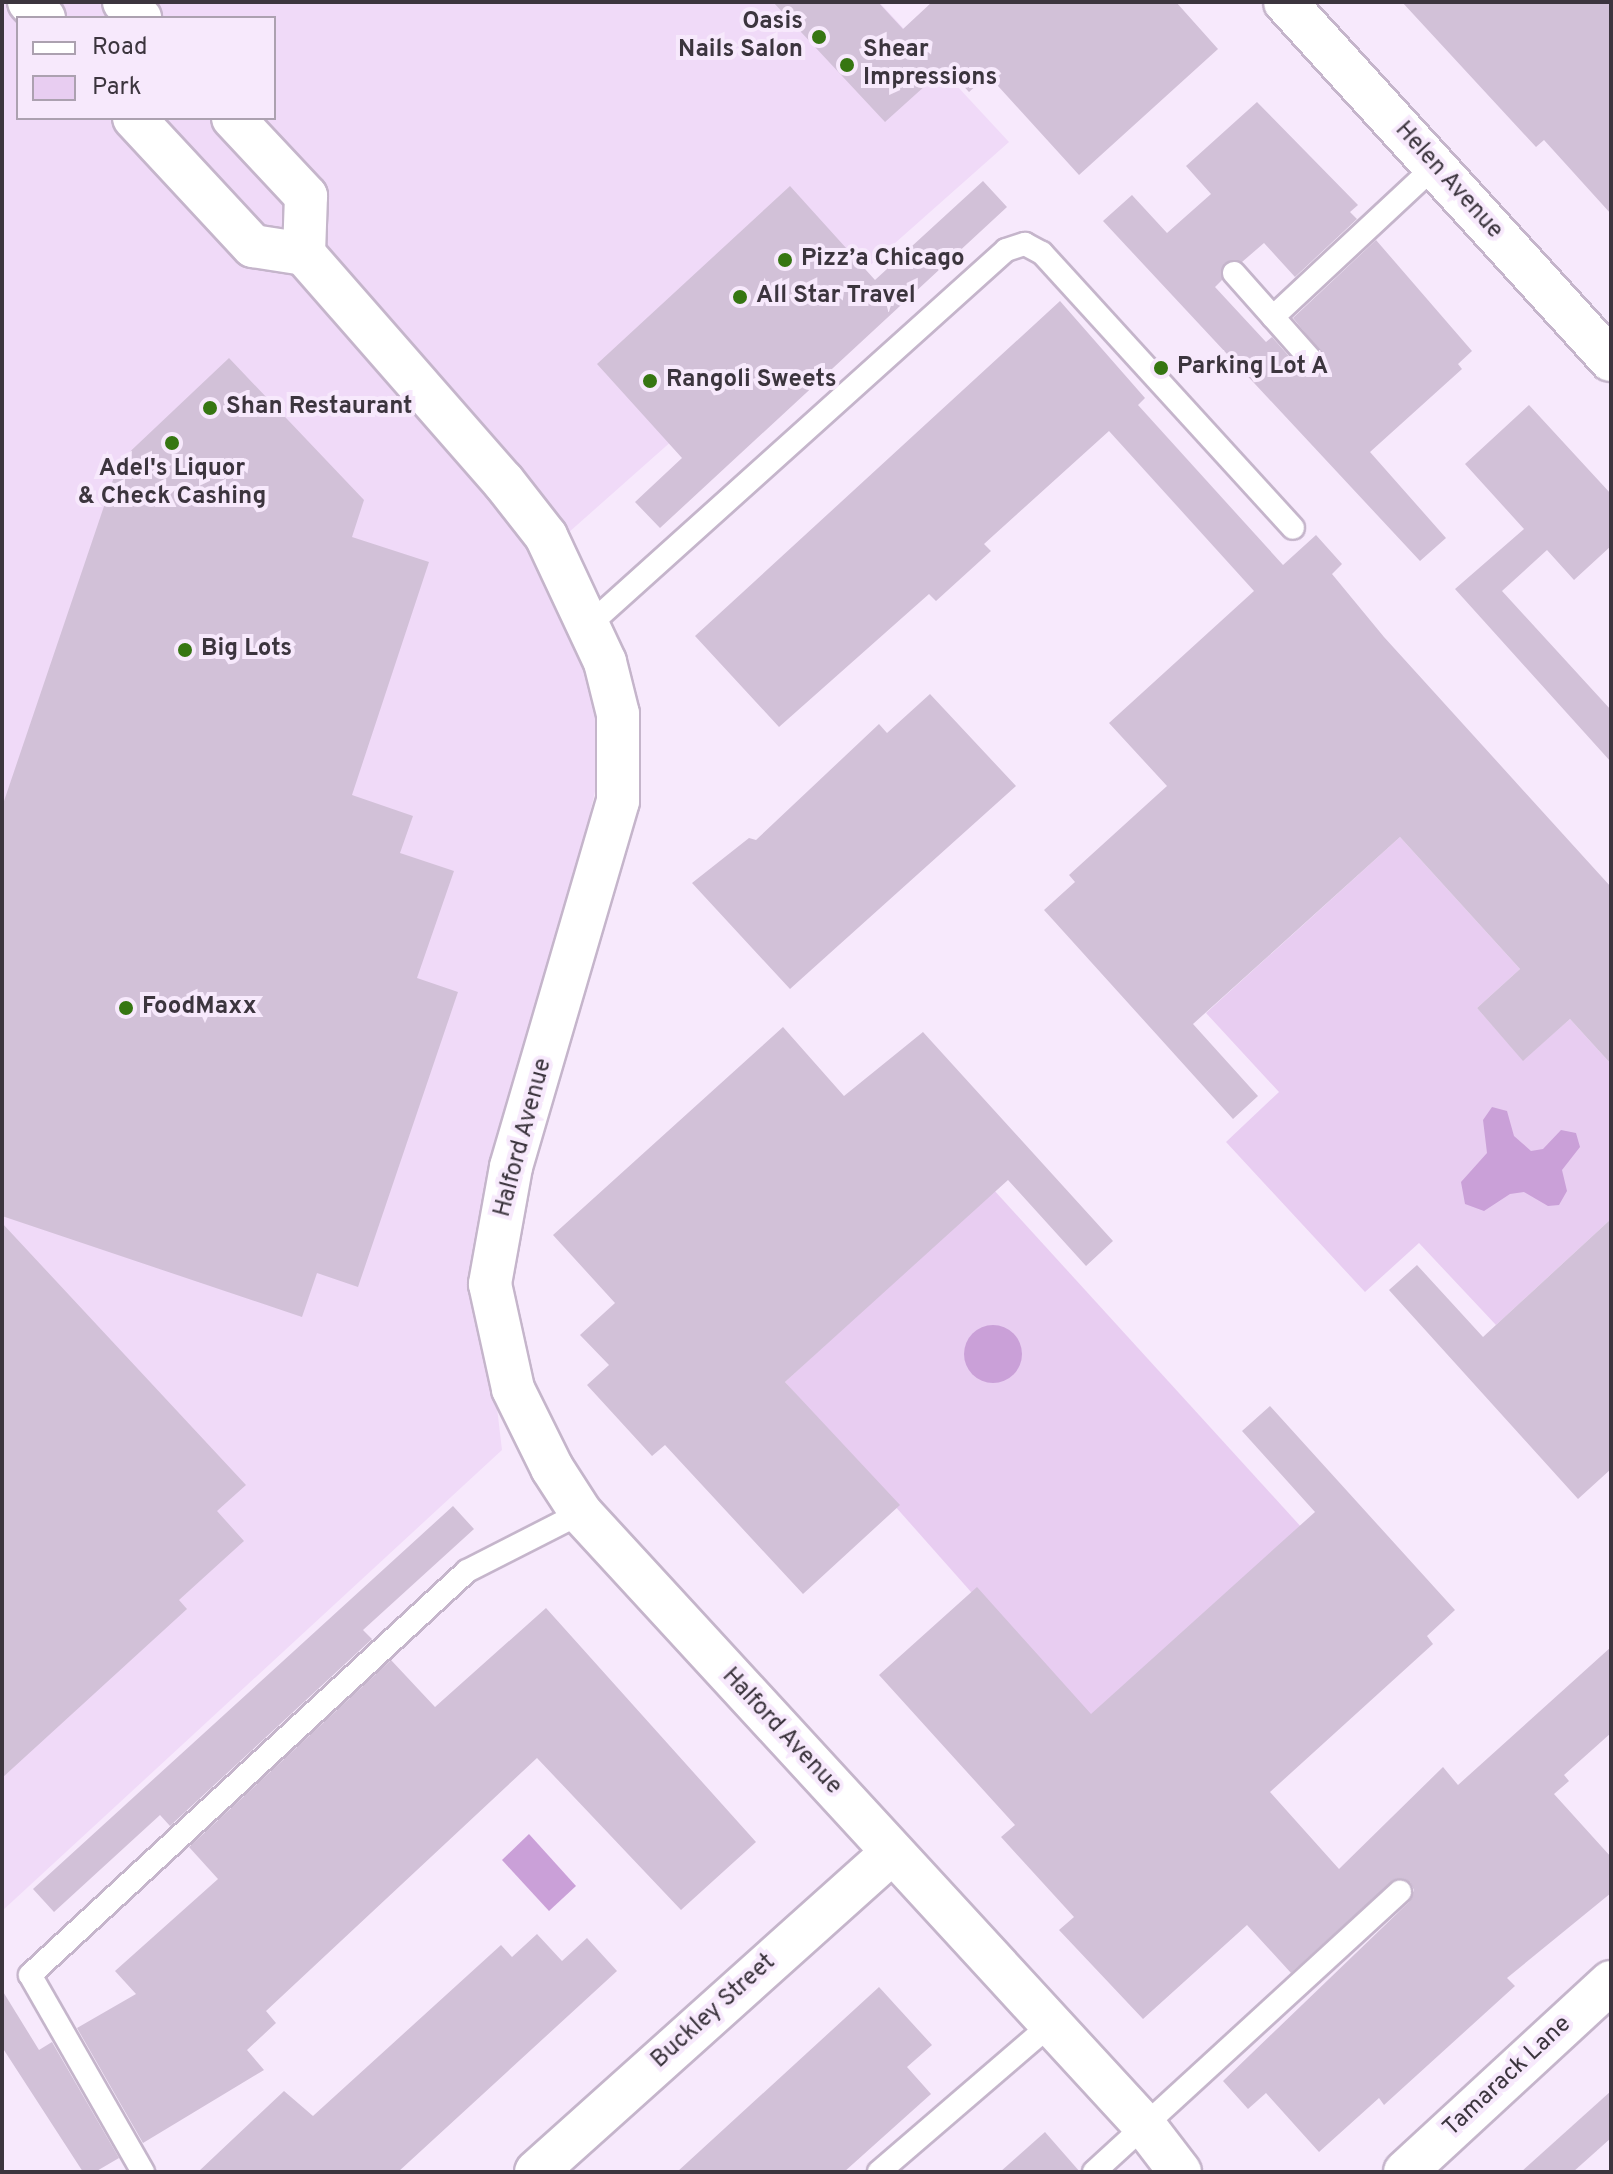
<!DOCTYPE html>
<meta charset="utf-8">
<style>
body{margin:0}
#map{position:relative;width:1613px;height:2174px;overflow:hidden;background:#f7e9fc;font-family:Overpass,sans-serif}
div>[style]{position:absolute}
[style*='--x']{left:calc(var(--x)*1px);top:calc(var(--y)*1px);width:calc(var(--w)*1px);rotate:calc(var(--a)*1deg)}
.built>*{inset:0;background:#f0daf8}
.green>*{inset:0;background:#e8cdf1}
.water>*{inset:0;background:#caa0d8}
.round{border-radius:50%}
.building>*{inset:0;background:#d2c1d8}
.roads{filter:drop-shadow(2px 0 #c5b5cb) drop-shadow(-2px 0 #c5b5cb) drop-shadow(0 2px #c5b5cb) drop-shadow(0 -2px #c5b5cb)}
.service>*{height:22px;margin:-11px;padding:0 11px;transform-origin:11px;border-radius:11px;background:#fff}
.minor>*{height:42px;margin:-21px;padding:0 21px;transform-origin:21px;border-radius:21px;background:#fff}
.dots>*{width:22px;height:22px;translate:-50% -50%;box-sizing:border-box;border:4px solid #f7e9fc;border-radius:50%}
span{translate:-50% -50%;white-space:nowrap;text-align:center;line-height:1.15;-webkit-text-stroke:8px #f7e9fc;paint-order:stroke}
.poi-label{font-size:24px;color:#3c353e;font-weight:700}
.right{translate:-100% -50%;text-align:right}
.left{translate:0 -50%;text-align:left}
.street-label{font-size:24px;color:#3c353e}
.frame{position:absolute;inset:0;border:4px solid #3c353e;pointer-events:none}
.legend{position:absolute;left:16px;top:16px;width:260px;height:104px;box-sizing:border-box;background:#f7e9fc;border:2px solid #aca1b0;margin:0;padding:10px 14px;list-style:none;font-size:24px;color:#3c353e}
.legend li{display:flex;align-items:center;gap:16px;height:40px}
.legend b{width:40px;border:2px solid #aca1b0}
</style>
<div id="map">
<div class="built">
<div style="clip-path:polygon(evenodd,2px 2px,879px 2px,1009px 142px,559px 541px,612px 718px,482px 1281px,502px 1450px,2px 1911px,2px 2px,18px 18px,274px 18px,274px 118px,18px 118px,18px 18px)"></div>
</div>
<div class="green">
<div style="clip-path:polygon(1400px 837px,1520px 969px,1477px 1008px,1523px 1060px,1570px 1019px,1611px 1064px,1611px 1219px,1496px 1325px,1419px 1243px,1365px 1292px,1226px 1142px,1279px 1092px,1206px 1013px)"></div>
<div style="clip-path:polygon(993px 1189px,1303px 1529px,1088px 1724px,785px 1382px)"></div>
</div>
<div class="water">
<div style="clip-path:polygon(1492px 1107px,1507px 1111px,1514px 1136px,1531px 1151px,1543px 1149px,1561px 1130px,1576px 1133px,1580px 1147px,1562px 1170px,1567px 1191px,1559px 1205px,1548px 1206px,1524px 1192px,1510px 1194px,1484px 1211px,1465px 1204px,1461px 1182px,1487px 1153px,1483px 1120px)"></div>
<div class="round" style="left:964px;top:1325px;width:58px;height:58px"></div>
<div style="clip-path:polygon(529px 1834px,576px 1886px,549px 1911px,502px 1860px)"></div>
</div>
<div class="building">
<div style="clip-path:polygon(773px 2px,878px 2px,903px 29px,932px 2px,1176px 2px,1218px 49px,1079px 175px,988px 75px,969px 92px,946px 67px,885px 122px)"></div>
<div style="clip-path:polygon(1402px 2px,1611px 2px,1611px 214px,1544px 140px,1536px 147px)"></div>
<div style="clip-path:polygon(1257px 102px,1358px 205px,1350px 212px,1357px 219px,1295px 277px,1264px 243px,1242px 262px,1224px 263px,1222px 280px,1215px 287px,1266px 342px,1272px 337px,1302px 371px,1316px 374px,1325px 357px,1293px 318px,1376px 240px,1472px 351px,1458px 364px,1462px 369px,1370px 452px,1446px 538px,1420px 561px,1103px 221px,1132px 195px,1167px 233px,1211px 194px,1186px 166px)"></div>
<div style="clip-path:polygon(983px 181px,1007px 207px,660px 528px,635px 502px,682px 458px,597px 364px,790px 186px,875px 280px)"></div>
<div style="clip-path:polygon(1060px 301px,1145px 398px,1138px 405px,1283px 565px,1316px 535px,1342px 564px,1332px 574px,1384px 637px,1611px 887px,1611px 1064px,1570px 1019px,1523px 1061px,1477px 1008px,1520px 969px,1400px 837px,1193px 1024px,1258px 1096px,1233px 1119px,1044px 910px,1075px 882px,1069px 875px,1167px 786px,1109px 723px,1254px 591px,1109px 431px,984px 544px,991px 551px,936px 601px,929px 594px,779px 727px,695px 636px)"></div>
<div style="clip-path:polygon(229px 358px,364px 500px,352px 537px,429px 562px,352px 795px,413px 816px,400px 853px,454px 871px,417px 978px,458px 992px,358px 1287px,317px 1273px,302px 1317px,2px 1216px,2px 807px,119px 462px)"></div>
<div style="clip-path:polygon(1529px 405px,1611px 494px,1611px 546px,1574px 580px,1547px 550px,1502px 591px,1611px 710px,1611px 762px,1455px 589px,1524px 529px,1465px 464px)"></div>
<div style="clip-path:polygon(930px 694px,1016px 786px,790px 989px,692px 883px,749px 838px,756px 840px,879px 724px,887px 733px)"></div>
<div style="clip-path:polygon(783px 1027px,844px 1096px,923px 1032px,1113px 1241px,1086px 1266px,1008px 1180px,785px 1382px,900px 1505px,803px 1594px,665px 1445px,652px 1456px,587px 1385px,609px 1365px,580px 1335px,615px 1303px,553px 1235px)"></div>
<div style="clip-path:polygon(1611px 1219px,1611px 1469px,1578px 1499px,1389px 1290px,1417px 1265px,1483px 1337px)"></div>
<div style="clip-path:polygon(2px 1223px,246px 1485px,217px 1511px,244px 1541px,179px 1600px,187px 1609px,2px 1778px)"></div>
<div style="clip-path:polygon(1270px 1406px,1455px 1610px,1427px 1636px,1433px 1644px,1270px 1792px,1339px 1869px,1443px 1767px,1458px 1785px,1611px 1647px,1611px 1733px,1564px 1775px,1569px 1781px,1554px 1794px,1611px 1857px,1611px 1893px,1507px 1978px,1515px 1986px,1384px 2105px,1379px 2098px,1319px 2152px,1266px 2093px,1248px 2109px,1223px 2081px,1409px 1902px,1414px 1890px,1410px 1882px,1391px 1882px,1291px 1973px,1247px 1925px,1143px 2019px,1059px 1930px,1074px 1917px,1001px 1837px,1015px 1825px,879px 1675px,977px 1587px,1091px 1714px,1315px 1512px,1242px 1431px)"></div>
<div style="clip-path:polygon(453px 1506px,474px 1529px,363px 1630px,372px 1639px,170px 1826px,160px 1815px,54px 1912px,33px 1889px)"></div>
<div style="clip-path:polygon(546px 1608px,756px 1842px,681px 1910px,537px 1758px,266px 2011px,276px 2023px,247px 2050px,264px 2070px,143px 2143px,77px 2028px,136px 1994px,115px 1971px,218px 1879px,189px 1847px,391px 1660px,435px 1707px)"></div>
<div style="clip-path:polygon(537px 1934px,562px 1961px,587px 1938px,617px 1971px,398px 2172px,198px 2172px,284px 2091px,313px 2116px,501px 1945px,512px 1957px)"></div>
<div style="clip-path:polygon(879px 1987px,932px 2045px,907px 2067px,931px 2094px,844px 2172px,677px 2172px)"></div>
<div style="clip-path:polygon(2px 1990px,39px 2050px,52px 2042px,119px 2158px,95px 2172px,83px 2172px,2px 2047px)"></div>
<div style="clip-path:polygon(1611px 2091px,1611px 2138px,1573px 2172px,1521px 2172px)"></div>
<div style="clip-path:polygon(1045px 2132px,1080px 2172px,1000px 2172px)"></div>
</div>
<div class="roads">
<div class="service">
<div style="--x:1234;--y:273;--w:118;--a:48.4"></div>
<div style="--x:1273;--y:317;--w:221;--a:-43"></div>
<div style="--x:589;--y:625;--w:561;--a:-41.96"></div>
<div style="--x:1006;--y:250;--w:20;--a:-18"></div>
<div style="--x:1025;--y:244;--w:19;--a:28"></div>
<div style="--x:1042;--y:253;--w:372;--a:47.6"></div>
<div style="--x:143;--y:2172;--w:227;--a:-119.8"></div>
<div style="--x:30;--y:1975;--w:595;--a:-42.75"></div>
<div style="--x:467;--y:1571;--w:128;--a:-27"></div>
<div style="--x:879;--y:2172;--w:225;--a:-40.7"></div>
<div style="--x:1094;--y:2172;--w:415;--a:-42.5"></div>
</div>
<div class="minor">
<div style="--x:29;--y:2;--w:22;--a:47"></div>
<div style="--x:124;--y:2;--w:23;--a:45"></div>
<div style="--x:1285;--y:2;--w:484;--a:47.7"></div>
<div style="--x:134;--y:118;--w:175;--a:47.1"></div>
<div style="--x:253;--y:246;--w:52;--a:8.9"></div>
<div style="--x:304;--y:254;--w:302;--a:48.8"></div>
<div style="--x:503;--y:481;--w:70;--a:52"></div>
<div style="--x:546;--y:536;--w:139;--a:64.9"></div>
<div style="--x:605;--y:662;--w:54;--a:76"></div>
<div style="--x:618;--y:714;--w:87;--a:90"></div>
<div style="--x:618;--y:801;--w:381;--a:106.3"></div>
<div style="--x:511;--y:1167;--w:119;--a:100.2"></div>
<div style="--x:490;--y:1284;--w:107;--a:77.6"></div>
<div style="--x:513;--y:1389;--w:88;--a:63.7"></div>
<div style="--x:552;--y:1468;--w:54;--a:57.2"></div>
<div style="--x:581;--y:1513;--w:832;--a:47.39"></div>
<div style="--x:1144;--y:2125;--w:59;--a:52.5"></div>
<div style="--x:233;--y:118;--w:107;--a:46.9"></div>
<div style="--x:306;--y:196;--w:58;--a:92"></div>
<div style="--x:536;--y:2172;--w:478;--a:-41.9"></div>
<div style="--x:1405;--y:2172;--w:280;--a:-42.7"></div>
</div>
</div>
<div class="dots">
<div style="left:819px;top:37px;background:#367612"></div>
<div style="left:847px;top:65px;background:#367612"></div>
<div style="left:785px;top:260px;background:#367612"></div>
<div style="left:740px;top:297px;background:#367612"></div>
<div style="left:1161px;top:368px;background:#367612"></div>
<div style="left:650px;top:381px;background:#367612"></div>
<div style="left:210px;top:408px;background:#367612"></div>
<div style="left:172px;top:443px;background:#367612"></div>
<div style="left:185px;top:650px;background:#367612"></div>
<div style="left:126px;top:1008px;background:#367612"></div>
</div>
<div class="poi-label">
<span class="right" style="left:803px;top:37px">Oasis<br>Nails Salon</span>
<span class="left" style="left:863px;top:65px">Shear<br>Impressions</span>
<span class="left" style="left:801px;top:260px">Pizz’a Chicago</span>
<span class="left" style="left:756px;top:297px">All Star Travel</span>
<span class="left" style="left:1177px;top:368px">Parking Lot A</span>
<span class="left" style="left:666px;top:381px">Rangoli Sweets</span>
<span class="left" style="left:226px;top:408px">Shan Restaurant</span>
<span style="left:172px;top:484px">Adel's Liquor<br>&amp; Check Cashing</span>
<span class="left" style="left:201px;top:650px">Big Lots</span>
<span class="left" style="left:142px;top:1008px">FoodMaxx</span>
</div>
<div class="street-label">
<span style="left:1448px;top:181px;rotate:48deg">Helen Avenue</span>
<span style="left:524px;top:1138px;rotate:-75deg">Halford Avenue</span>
<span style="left:781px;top:1732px;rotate:47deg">Halford Avenue</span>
<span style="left:714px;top:2012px;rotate:-42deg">Buckley Street</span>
<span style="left:1508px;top:2077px;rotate:-43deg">Tamarack Lane</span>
</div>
<div class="frame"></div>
<ul class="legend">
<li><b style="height:10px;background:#fff"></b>Road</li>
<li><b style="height:22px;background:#e8cdf1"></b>Park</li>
</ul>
</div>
